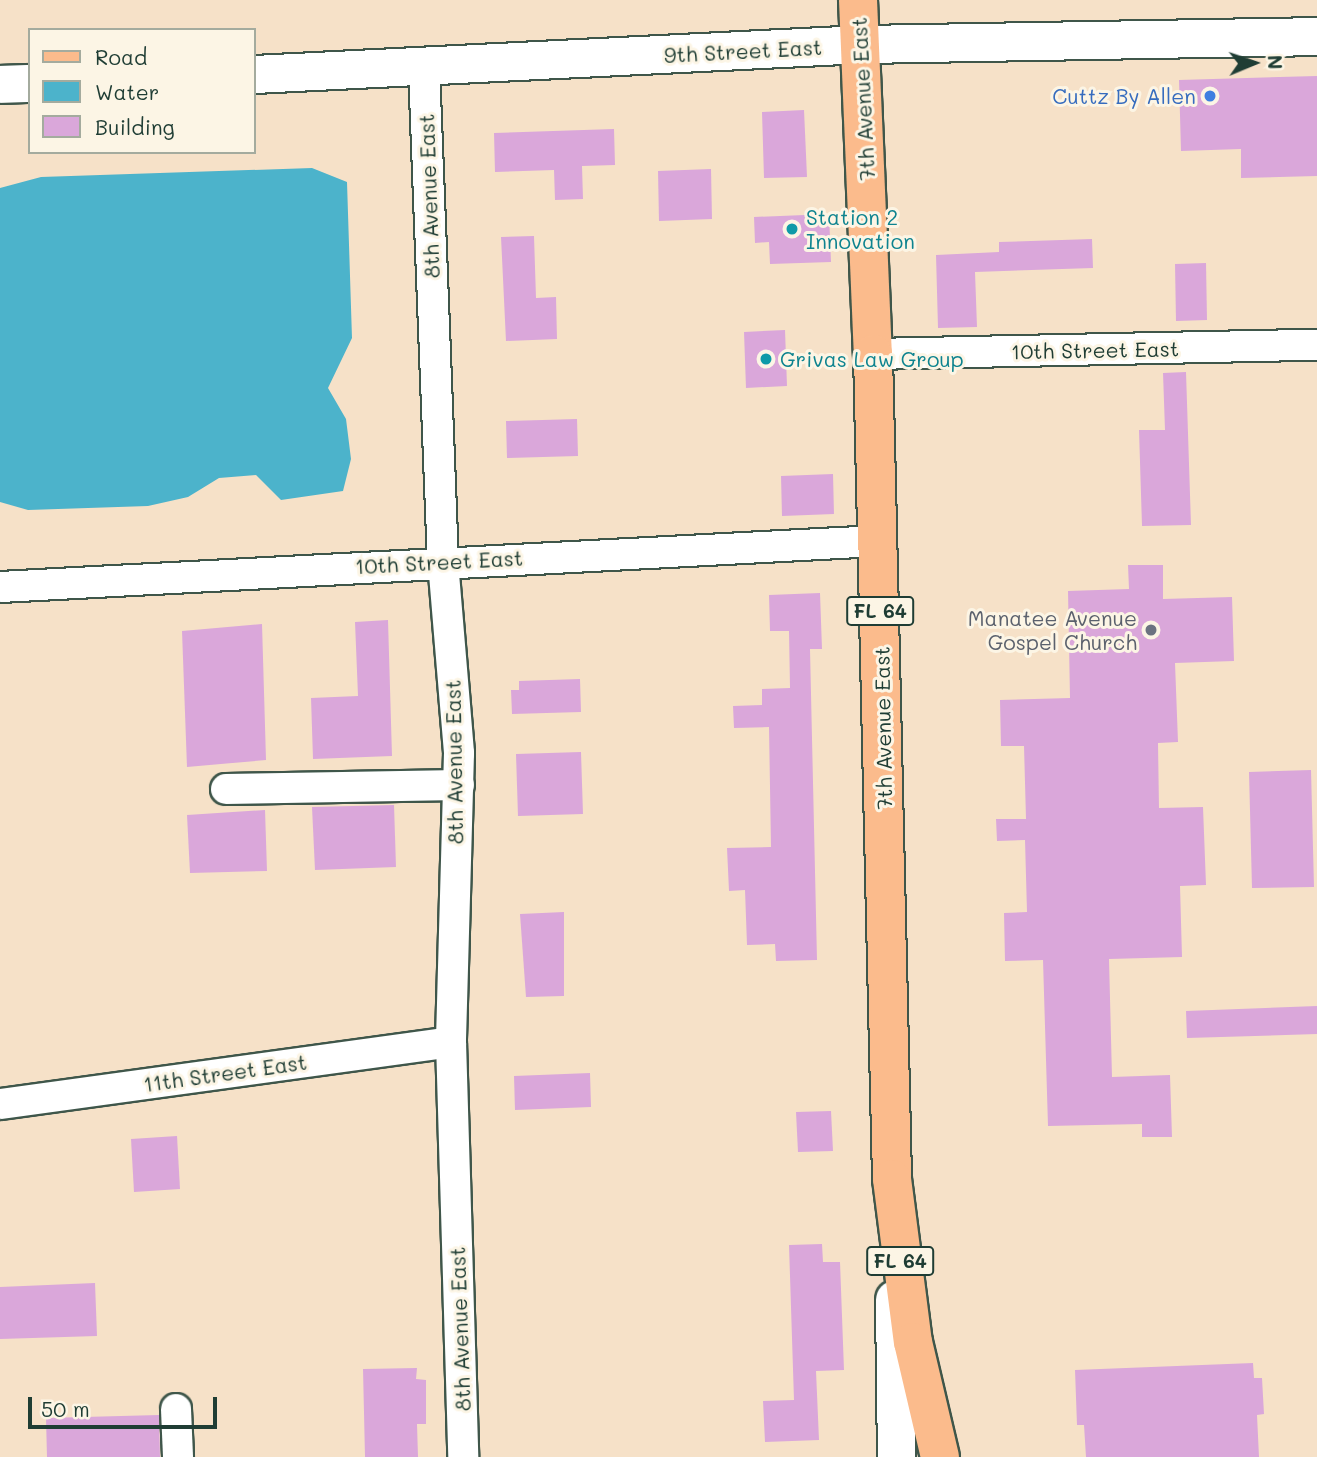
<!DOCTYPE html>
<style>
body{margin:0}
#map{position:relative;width:1317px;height:1457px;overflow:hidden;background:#f6e1c8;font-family:Mali,sans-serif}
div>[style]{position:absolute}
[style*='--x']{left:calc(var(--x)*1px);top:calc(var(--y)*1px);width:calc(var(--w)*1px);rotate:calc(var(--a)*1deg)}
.water>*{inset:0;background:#4cb3cb}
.building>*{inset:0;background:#daa7da}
.roads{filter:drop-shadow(2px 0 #3f564a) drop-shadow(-2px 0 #3f564a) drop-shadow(0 2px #3f564a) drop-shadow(0 -2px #3f564a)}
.minor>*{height:30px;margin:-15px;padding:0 15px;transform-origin:15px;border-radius:15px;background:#fff}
.tertiary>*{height:37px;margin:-18.5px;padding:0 18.5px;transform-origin:18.5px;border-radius:18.5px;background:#fff}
.primary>*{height:38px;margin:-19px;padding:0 19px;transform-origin:19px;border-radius:19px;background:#fbbb8c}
.dots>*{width:19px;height:19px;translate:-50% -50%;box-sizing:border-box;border:4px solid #fcf5e5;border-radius:50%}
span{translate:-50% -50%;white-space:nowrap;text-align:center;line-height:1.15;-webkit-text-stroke:6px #fcf5e5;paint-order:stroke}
.shield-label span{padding:2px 5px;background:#fcf5e5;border:2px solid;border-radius:5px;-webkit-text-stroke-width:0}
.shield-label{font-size:19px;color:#1f3d34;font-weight:700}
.street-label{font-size:21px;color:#1f3d34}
.shop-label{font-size:21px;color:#366cbe}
.right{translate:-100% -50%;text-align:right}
.culture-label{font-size:21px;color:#0d838f}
.left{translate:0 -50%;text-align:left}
.worship-label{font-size:21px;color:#5b616d}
.legend{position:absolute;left:28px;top:28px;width:228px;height:126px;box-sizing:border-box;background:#fcf5e5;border:2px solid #a4ab9e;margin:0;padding:9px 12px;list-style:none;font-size:21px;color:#1f3d34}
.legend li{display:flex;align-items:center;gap:14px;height:35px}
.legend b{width:35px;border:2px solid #a4ab9e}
.north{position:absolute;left:1219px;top:28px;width:70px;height:70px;-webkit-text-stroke:5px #fcf5e5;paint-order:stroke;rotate:88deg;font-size:19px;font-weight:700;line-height:28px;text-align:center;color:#1f3d34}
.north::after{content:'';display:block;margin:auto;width:24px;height:32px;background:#1f3d34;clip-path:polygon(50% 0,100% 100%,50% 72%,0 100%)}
.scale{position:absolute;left:28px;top:1397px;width:189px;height:32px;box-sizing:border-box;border:4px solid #1f3d34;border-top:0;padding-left:9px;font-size:21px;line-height:24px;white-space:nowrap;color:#1f3d34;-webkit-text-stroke:5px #fcf5e5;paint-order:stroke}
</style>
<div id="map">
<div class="water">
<div style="clip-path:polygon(312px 168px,347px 182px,352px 338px,328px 388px,346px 419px,351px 459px,343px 491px,281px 500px,256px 475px,219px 478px,188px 497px,148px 506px,28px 510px,0 502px,0 188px,41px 177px)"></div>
</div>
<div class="building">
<div style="clip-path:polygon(1317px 76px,1317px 176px,1241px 178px,1241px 149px,1181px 151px,1179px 80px)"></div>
<div style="clip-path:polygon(804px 110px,807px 177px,764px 178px,762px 112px)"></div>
<div style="clip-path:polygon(614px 129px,615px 165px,582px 166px,583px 199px,555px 200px,554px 170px,495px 172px,494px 133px)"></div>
<div style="clip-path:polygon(711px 169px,712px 219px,659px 221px,658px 171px)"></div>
<div style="clip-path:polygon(829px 214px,831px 262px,770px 264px,769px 242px,755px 243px,754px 217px)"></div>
<div style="clip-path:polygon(534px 236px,536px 298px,556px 297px,557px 339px,506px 341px,501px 237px)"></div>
<div style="clip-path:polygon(1092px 239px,1093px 268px,975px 272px,977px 327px,938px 328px,936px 255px,999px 252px,999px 242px)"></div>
<div style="clip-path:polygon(1206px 263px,1207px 320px,1176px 321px,1175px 264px)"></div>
<div style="clip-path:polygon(785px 330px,787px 386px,746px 388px,744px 332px)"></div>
<div style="clip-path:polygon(1186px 372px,1191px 525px,1142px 526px,1139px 430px,1165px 430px,1163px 373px)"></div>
<div style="clip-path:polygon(577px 419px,578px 456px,507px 458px,506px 421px)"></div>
<div style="clip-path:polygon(833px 474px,834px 514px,782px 516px,781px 476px)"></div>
<div style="clip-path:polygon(1128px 565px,1163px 565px,1163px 599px,1232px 597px,1234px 661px,1175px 663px,1178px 742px,1158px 743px,1159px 808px,1203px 807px,1206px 885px,1180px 886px,1182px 957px,1109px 959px,1112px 1077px,1170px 1075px,1172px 1137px,1142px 1137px,1142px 1124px,1048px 1126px,1043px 960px,1005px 961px,1004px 913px,1027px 912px,1025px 840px,997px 841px,996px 819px,1026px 819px,1024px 746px,1001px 746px,1000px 700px,1070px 698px,1068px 591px,1129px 589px)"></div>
<div style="clip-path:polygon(820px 593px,822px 649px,810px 649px,817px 960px,776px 961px,775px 944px,747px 945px,745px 890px,729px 891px,727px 848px,771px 847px,769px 727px,734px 728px,733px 706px,762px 705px,762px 689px,790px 688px,789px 631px,770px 631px,769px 595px)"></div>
<div style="clip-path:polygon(388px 620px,392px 756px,313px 759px,311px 698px,358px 696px,355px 622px)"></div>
<div style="clip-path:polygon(262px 624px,266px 760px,187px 767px,182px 631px)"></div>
<div style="clip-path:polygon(580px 679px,581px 712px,512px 714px,511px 690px,519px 690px,519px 681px)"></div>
<div style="clip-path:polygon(581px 752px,583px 814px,518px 816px,516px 754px)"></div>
<div style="clip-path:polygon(1311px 770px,1314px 887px,1252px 888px,1249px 772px)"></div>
<div style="clip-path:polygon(394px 805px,396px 867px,315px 870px,312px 807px)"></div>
<div style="clip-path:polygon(265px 810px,267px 871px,190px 873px,187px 815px)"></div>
<div style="clip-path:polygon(564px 912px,564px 996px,526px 997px,520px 914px)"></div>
<div style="clip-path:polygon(1317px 1006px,1317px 1034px,1187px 1038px,1186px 1011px)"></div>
<div style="clip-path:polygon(590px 1073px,591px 1107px,515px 1110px,514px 1076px)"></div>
<div style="clip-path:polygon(831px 1111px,833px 1151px,798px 1152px,796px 1112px)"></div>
<div style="clip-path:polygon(177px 1136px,180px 1189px,134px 1192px,131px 1139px)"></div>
<div style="clip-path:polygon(822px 1244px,823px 1262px,840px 1262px,844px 1370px,816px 1371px,819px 1440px,765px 1442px,763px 1401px,794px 1400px,789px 1245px)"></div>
<div style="clip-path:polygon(95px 1283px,97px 1336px,0 1339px,0 1287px)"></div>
<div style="clip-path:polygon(1253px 1363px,1254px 1378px,1262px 1378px,1264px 1414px,1257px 1415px,1259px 1457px,1086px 1457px,1084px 1425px,1077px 1425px,1075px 1370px)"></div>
<div style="clip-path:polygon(417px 1368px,416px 1379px,426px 1380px,426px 1424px,417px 1424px,418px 1457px,365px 1457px,363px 1369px)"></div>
<div style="clip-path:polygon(159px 1415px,160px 1457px,47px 1457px,46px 1418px)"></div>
</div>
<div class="roads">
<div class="minor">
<div style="--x:424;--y:68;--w:494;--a:87.8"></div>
<div style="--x:443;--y:562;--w:192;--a:85.2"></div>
<div style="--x:459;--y:753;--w:289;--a:91.6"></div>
<div style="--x:451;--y:1042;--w:415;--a:88.3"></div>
<div style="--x:873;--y:354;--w:444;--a:-1.2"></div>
<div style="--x:0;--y:587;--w:880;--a:-3"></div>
<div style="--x:226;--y:789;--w:233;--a:-1"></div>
<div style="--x:0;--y:1104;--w:455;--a:-7.8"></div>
<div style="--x:176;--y:1409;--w:48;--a:87.6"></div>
</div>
<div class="tertiary">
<div style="--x:254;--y:74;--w:610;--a:-2.82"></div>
<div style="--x:863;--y:44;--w:454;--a:-1"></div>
<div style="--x:0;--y:84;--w:30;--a:-2"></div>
<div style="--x:894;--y:1299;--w:158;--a:89.3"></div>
</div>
<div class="primary">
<div style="--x:858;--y:0;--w:354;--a:87.6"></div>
<div style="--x:873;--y:354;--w:825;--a:88.68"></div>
<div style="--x:892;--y:1179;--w:164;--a:82.7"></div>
<div style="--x:913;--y:1342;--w:118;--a:76.8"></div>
</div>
</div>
<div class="dots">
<div style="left:1210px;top:96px;background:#3f7fe0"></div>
<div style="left:792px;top:229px;background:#0f9aa8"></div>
<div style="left:766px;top:359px;background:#0f9aa8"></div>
<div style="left:1151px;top:630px;background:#6b7280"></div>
</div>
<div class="shield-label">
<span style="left:880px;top:611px">FL 64</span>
<span style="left:900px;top:1261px">FL 64</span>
</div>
<div class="street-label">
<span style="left:743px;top:51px;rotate:-3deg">9th Street East</span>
<span style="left:863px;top:99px;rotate:-93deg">7th Avenue East</span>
<span style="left:429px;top:196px;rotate:-92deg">8th Avenue East</span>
<span style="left:1095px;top:350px;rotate:-1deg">10th Street East</span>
<span style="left:439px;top:562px;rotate:-3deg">10th Street East</span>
<span style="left:883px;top:728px;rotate:-91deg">7th Avenue East</span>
<span style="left:454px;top:762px;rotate:-91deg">8th Avenue East</span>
<span style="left:225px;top:1073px;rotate:-8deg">11th Street East</span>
<span style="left:460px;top:1329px;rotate:-92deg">8th Avenue East</span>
</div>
<div class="shop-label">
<span class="right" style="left:1196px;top:96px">Cuttz By Allen</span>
</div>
<div class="culture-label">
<span class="left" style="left:806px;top:229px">Station 2<br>Innovation</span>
<span class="left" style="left:780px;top:359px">Grivas Law Group</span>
</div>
<div class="worship-label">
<span class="right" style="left:1137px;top:630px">Manatee Avenue<br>Gospel Church</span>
</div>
<ul class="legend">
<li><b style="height:9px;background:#fbbb8c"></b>Road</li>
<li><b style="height:19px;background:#4cb3cb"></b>Water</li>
<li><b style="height:19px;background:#daa7da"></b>Building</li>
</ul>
<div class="north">N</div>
<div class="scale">50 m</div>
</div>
